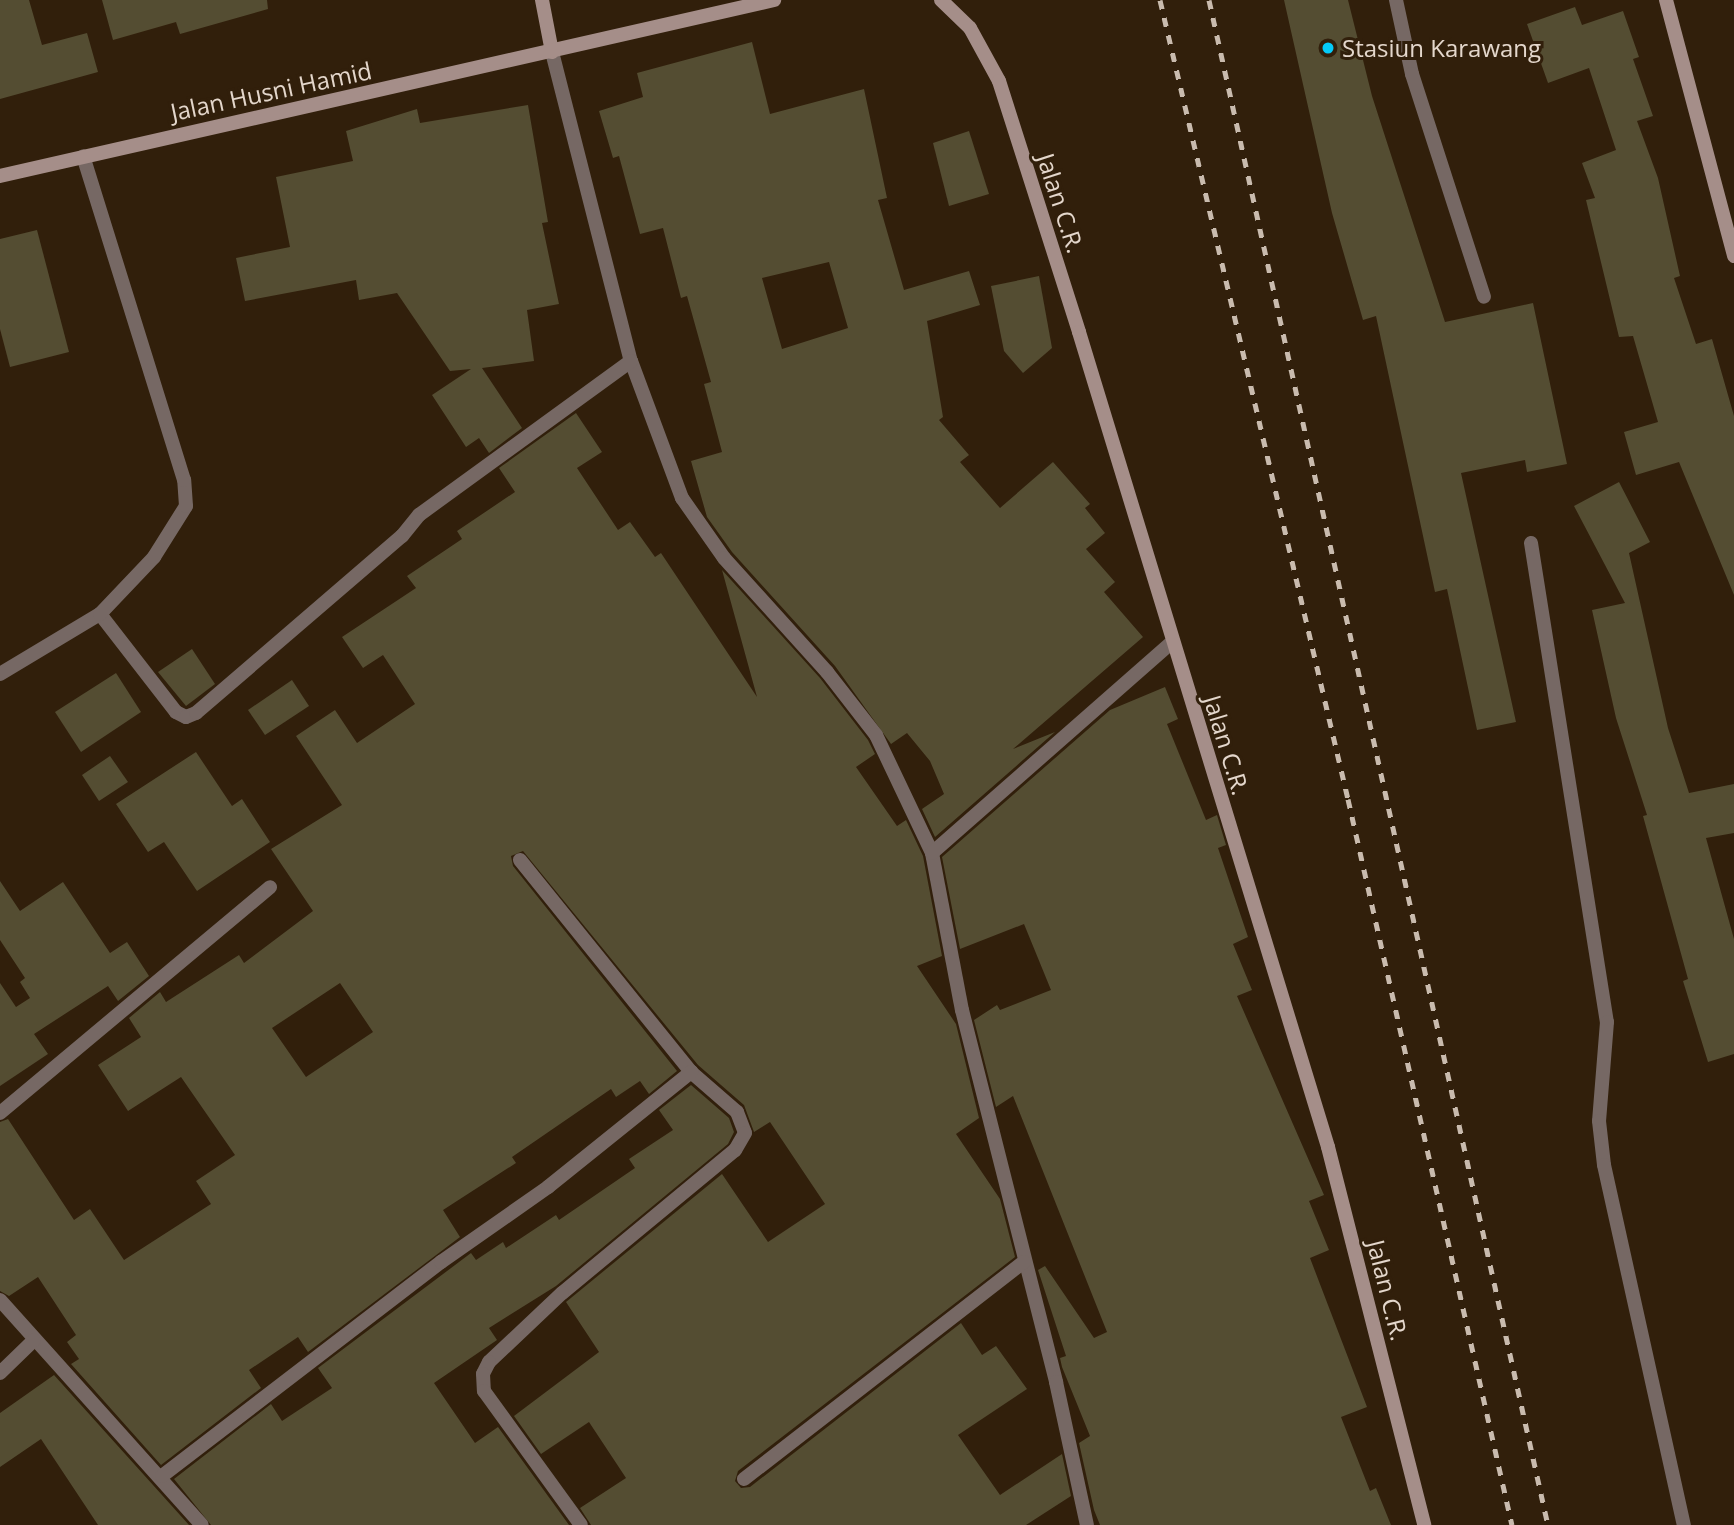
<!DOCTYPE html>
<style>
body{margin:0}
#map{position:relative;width:1734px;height:1525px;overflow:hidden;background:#311f0b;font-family:"Open Sans",sans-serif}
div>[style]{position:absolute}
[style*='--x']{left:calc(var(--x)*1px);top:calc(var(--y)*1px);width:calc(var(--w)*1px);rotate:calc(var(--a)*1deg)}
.building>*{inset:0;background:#544d32}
.lane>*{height:14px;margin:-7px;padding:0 7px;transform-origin:7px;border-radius:7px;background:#766864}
.street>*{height:14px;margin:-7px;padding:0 7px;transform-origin:7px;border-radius:7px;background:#766864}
.secondary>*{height:14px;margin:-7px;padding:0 7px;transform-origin:7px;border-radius:7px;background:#a58e89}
.rail>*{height:5px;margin-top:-2.5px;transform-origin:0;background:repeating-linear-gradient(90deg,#c9bbae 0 9px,transparent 0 18px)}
.dots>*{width:19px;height:19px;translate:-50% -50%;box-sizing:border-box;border:4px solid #311f0b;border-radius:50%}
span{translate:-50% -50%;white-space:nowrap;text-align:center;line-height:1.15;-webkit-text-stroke:6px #311f0b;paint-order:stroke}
.poi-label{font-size:24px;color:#e4d7cc}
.left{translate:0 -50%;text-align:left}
.street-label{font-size:24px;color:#e4d7cc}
</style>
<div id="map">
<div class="building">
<div style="clip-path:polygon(0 0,29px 0,42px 45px,87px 33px,98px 72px,0 99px)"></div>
<div style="clip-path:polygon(102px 0,267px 0,268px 9px,180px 34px,176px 22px,113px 40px)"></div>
<div style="clip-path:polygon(1284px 0,1348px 0,1372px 96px,1445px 322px,1533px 303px,1567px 464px,1527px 472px,1525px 460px,1461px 473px,1516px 722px,1477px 730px,1447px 589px,1435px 592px,1376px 316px,1363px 320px,1332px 213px)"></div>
<div style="clip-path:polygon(1575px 7px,1582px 25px,1623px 11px,1639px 57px,1633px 59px,1653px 116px,1637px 121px,1658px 178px,1680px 276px,1674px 278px,1696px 344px,1712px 339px,1734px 416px,1734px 595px,1679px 462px,1636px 475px,1624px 432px,1658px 422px,1633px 336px,1619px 337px,1586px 200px,1595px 198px,1582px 163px,1616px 150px,1589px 68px,1548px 83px,1527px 24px)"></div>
<div style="clip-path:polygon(evenodd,752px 42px,770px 114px,864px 89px,887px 198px,878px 200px,904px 290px,969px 271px,980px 305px,927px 321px,943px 417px,939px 420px,969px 455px,960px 462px,1000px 508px,1053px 462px,1090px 504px,1085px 508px,1105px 533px,1086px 549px,1115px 582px,1104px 592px,1143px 637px,1013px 749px,1055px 732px,935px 837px,922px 809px,944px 794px,930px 761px,907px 733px,891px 744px,835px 666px,732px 552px,707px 517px,691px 461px,722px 452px,704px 384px,711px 382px,687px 296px,681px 298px,663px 228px,640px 234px,619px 156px,613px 158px,599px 111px,643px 97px,637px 73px,752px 42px,829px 262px,848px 328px,782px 349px,762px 278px,829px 262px)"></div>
<div style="clip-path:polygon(528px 105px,548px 222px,542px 223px,559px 304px,527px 310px,534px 361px,482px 368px,522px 428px,489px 453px,479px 438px,466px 447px,432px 395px,471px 369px,450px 371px,397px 293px,359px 300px,356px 280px,245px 301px,236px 258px,290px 247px,276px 177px,353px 161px,346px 131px,417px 109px,420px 123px)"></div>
<div style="clip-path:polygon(969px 131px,989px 194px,949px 206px,933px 143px)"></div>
<div style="clip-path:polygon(37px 230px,69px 352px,10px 367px,0 329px,0 239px)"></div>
<div style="clip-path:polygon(1039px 276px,1052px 348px,1023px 373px,1004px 351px,991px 286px)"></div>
<div style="clip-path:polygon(evenodd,576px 413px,602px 452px,577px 468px,618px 530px,630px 522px,655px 557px,661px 553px,757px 697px,722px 570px,820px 678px,868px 740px,875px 754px,856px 767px,897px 826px,906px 820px,923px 856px,942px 956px,917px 966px,956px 1024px,979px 1118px,956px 1134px,1000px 1199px,1015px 1257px,738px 1471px,735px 1481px,741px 1488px,750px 1487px,961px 1323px,982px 1355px,996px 1346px,1027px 1389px,958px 1435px,1000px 1495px,1062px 1454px,1071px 1496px,1026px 1525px,591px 1525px,580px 1508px,626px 1478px,589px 1422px,541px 1454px,514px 1416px,599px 1352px,566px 1302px,722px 1174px,768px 1242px,825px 1204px,770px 1122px,754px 1132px,744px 1105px,698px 1065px,523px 851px,511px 856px,513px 866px,677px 1071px,649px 1094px,640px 1081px,616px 1097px,611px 1089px,512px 1157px,516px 1163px,443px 1210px,460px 1237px,308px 1352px,298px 1337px,249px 1370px,261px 1388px,161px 1465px,71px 1364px,79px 1359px,67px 1342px,76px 1335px,38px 1277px,9px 1296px,0 1291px,0 1122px,8px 1119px,74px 1220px,90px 1209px,124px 1260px,211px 1204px,196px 1181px,235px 1155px,181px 1077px,128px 1111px,98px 1065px,141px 1037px,129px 1018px,160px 992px,166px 1002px,239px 955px,244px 963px,313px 911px,271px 849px,342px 805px,296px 736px,335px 710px,357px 743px,415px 704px,383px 655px,363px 668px,342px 637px,416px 588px,407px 576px,462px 539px,457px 531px,515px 492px,499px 468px,576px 413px,340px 983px,373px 1032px,306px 1077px,272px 1028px,340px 983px)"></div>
<div style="clip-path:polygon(1619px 482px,1650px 542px,1629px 553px,1668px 728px,1689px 793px,1734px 784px,1734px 833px,1706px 838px,1734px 939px,1734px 1054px,1708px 1062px,1683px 981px,1688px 979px,1643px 816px,1647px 815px,1616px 718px,1592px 610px,1625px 603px,1574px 506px)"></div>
<div style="clip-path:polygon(192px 649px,215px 684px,186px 706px,158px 672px)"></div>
<div style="clip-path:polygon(116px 673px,141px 712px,81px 752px,55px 712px)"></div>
<div style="clip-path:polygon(292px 680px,309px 706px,265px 735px,248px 710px)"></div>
<div style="clip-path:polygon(1165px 687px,1178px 719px,1167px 724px,1206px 820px,1217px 815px,1226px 845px,1218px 848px,1248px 937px,1233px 944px,1252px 990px,1237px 996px,1324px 1195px,1309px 1201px,1329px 1250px,1310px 1258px,1367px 1407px,1341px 1417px,1370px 1491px,1376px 1488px,1391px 1525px,1100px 1525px,1094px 1510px,1079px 1443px,1090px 1436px,1062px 1367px,1060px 1358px,1066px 1356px,1038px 1270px,1045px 1266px,1094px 1338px,1107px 1332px,1013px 1096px,996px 1107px,974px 1020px,997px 1005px,1000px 1010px,1051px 990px,1024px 924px,960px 949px,942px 857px,1110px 710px)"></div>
<div style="clip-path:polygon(196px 752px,232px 806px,242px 799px,270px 842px,197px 891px,164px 842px,148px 852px,116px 804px)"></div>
<div style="clip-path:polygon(110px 756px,128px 782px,99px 801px,82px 775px)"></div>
<div style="clip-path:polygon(0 881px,20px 911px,63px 882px,110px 953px,127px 942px,149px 976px,118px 1001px,108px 986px,34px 1034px,48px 1054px,0 1086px,0 983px,16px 1007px,30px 998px,20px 982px,25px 978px,0 940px)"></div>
<div style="clip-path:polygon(691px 1085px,729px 1118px,734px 1132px,728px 1144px,556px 1286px,489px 1328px,497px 1340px,434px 1383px,475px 1443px,498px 1427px,569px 1525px,211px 1525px,174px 1479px,271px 1404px,282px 1421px,332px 1388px,318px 1368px,471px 1253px,476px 1260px,503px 1242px,506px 1248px,556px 1215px,559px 1220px,635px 1168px,629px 1159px,673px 1130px,659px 1110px)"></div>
<div style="clip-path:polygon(54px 1375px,189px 1525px,98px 1525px,41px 1439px,0 1467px,0 1413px)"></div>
</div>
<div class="lane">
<div style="--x:1396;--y:0;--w:76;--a:77.8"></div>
<div style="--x:1412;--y:74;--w:234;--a:72.1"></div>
</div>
<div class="street">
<div style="--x:552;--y:52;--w:319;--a:75.7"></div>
<div style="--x:631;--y:361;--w:146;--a:69.6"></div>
<div style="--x:682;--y:498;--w:73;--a:55"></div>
<div style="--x:724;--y:558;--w:154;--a:47.9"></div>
<div style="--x:827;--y:672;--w:80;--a:52.1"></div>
<div style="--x:876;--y:735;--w:131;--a:64.6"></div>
<div style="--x:932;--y:853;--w:160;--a:79.2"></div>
<div style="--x:962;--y:1010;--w:384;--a:75.8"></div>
<div style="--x:1056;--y:1382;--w:146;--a:77.8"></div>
<div style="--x:1531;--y:543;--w:485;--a:81"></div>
<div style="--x:1607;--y:1022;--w:99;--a:94.6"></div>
<div style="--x:1599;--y:1121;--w:44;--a:83.5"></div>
<div style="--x:1604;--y:1165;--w:369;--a:77.5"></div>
<div style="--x:100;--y:614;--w:124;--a:52.2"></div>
<div style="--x:176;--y:712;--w:11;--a:27"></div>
<div style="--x:186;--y:717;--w:11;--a:-22"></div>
<div style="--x:196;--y:713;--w:272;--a:-40.7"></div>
<div style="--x:402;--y:536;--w:27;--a:-51"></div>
<div style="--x:419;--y:515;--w:262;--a:-36"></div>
<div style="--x:0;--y:674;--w:117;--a:-31"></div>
<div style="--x:100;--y:614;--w:79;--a:-46.5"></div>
<div style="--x:154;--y:557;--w:60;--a:-57.9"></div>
<div style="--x:186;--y:506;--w:26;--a:-94"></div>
<div style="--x:184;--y:480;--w:339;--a:-107.3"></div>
<div style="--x:932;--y:853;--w:320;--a:-41.3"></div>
<div style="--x:520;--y:860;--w:272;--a:51.1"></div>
<div style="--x:691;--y:1072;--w:61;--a:41"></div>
<div style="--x:737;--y:1112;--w:22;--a:69"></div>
<div style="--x:745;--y:1133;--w:20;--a:120"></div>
<div style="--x:735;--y:1150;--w:224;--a:140.4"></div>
<div style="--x:562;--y:1293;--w:100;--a:136.6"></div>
<div style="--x:489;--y:1362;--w:13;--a:117"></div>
<div style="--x:483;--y:1374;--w:17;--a:87"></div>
<div style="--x:484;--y:1391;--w:165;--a:54.1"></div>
<div style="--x:0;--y:1113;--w:352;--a:-39.9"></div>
<div style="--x:0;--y:1300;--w:302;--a:48.1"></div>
<div style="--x:0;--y:1373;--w:47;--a:-44.1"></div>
<div style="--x:162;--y:1476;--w:352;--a:-37.5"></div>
<div style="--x:441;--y:1262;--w:131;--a:-35"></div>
<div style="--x:548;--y:1187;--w:184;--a:-38.8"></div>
<div style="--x:744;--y:1479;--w:354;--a:-37.8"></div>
</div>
<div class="secondary">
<div style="--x:542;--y:0;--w:53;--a:79.1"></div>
<div style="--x:941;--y:0;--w:40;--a:44"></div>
<div style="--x:970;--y:28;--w:60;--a:61.3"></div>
<div style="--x:999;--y:81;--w:263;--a:72.3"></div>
<div style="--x:1079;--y:332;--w:852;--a:73.01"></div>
<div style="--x:1328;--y:1147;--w:390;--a:75.7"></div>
<div style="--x:1666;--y:0;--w:265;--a:75.1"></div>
<div style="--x:0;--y:176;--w:794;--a:-12.81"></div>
</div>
<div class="rail">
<div style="--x:1160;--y:0;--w:821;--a:76.76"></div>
<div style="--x:1348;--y:799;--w:744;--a:77.27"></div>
<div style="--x:1209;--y:0;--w:1562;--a:77.47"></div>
</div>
<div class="dots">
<div style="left:1328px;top:48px;background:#04cbf9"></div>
</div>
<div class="poi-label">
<span class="left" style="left:1342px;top:48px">Stasiun Karawang</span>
</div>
<div class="street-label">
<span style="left:271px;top:91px;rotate:-12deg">Jalan Husni Hamid</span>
<span style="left:1061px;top:203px;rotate:72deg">Jalan C.R.</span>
<span style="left:1227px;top:745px;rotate:73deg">Jalan C.R.</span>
<span style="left:1388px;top:1290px;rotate:76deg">Jalan C.R.</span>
</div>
</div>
